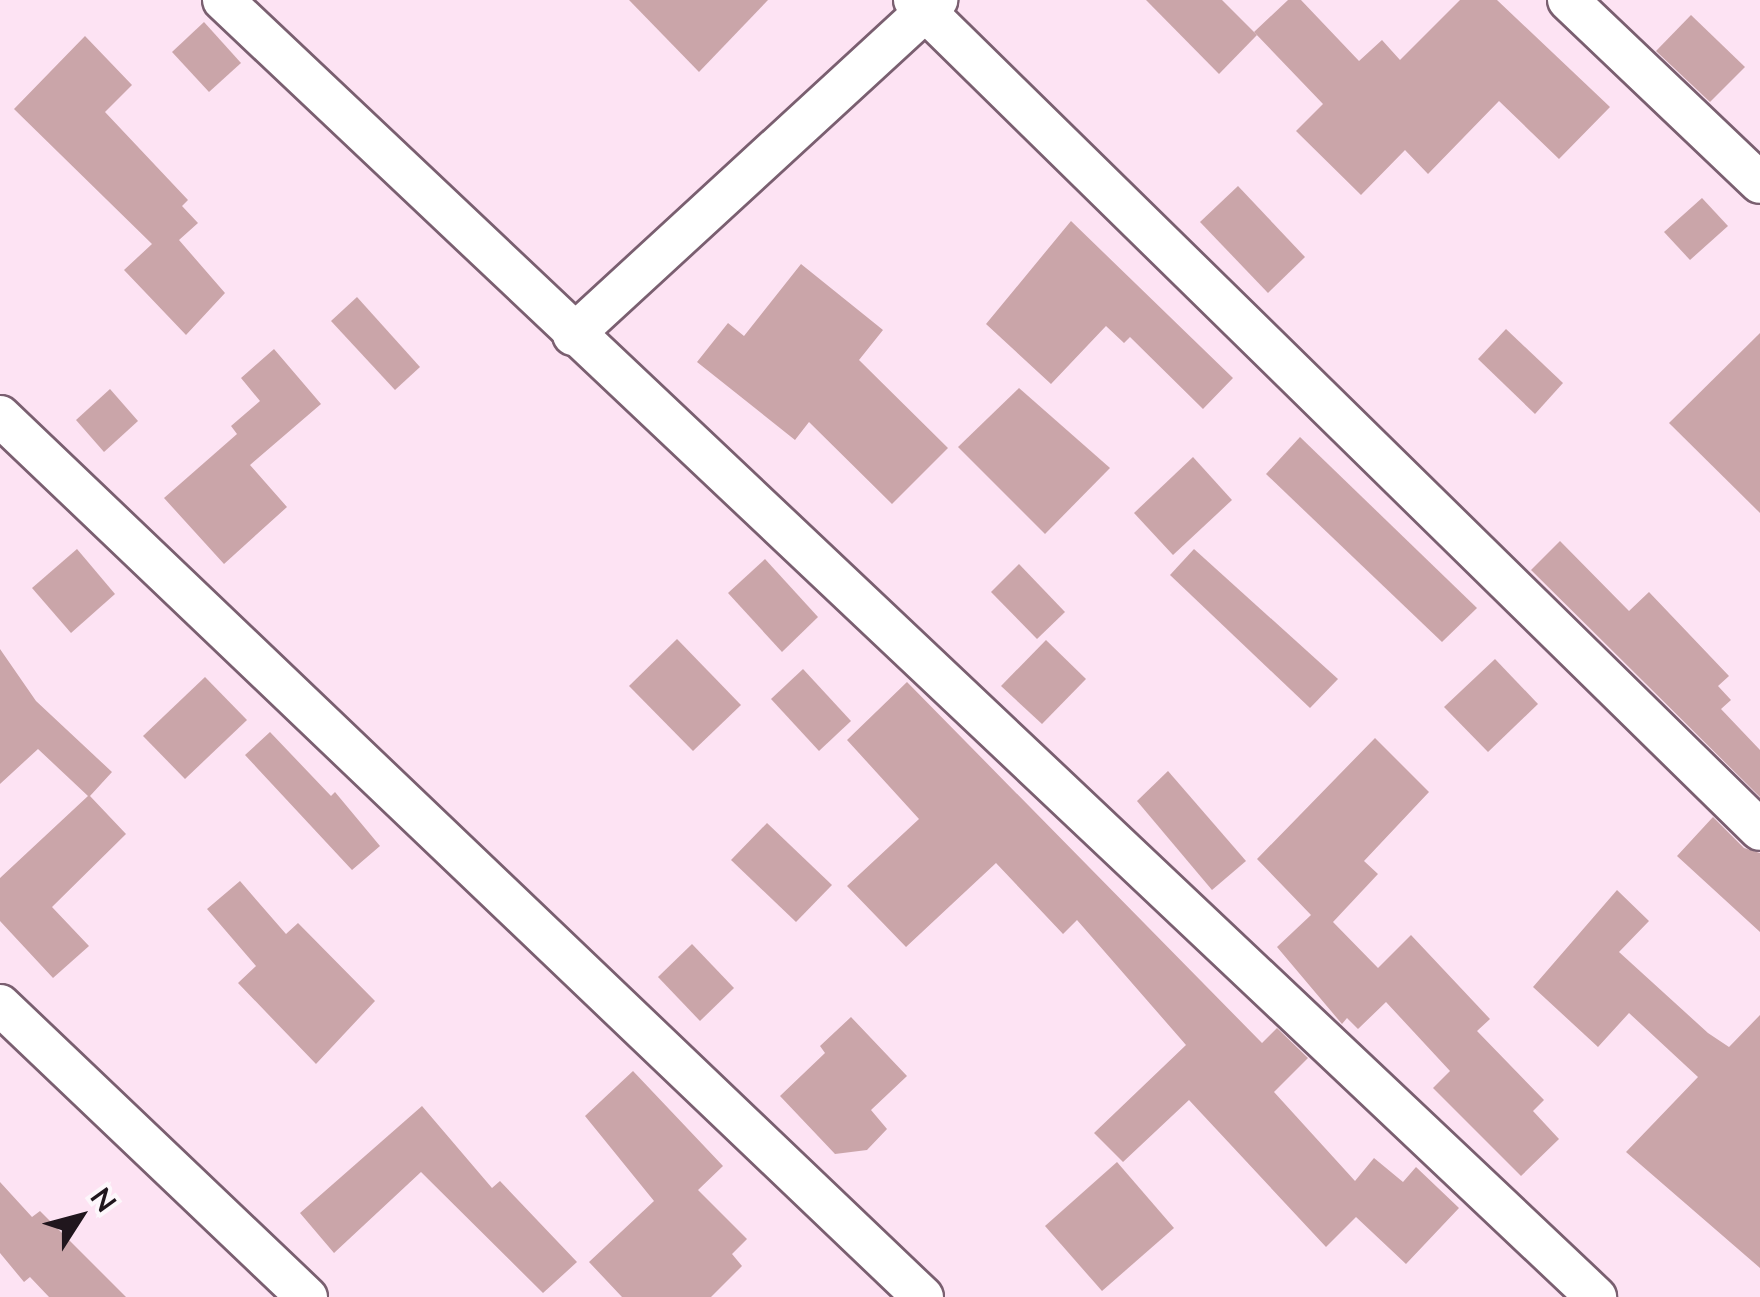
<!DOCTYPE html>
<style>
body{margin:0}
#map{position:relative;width:1760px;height:1297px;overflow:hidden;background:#fde3f3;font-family:Lato,sans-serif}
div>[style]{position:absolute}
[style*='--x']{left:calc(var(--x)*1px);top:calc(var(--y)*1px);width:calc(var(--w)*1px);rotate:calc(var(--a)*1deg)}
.building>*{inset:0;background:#caa5a9}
.roads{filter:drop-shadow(2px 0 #7a5f70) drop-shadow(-2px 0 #7a5f70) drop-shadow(0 2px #7a5f70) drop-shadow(0 -2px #7a5f70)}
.street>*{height:40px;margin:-20px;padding:0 20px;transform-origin:20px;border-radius:20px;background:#fff}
span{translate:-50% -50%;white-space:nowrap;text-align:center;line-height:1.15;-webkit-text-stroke:10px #fdf7fb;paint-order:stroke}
.north{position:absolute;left:30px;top:1167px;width:100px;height:100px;-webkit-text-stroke:8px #fdf7fb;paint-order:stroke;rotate:54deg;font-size:28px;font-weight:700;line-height:40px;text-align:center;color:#20161d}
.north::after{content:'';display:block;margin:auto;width:35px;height:45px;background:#20161d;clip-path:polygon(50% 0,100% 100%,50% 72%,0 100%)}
</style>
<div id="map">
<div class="building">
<div style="clip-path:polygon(629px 0,768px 0,699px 72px)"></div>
<div style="clip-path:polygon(1146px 0,1222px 0,1257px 35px,1219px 74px)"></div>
<div style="clip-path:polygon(1288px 0,1301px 0,1359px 61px,1382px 40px,1400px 60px,1460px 0,1497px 0,1610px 107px,1559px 159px,1499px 101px,1428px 174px,1405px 150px,1361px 195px,1296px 131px,1323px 104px,1254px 32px)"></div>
<div style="clip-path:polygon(1691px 15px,1745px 67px,1710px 102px,1656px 51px)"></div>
<div style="clip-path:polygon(204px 22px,241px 63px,209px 92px,172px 52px)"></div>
<div style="clip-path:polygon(85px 36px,132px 85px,105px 112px,188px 200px,182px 206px,198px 223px,179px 240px,225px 293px,186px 335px,124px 270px,152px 244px,14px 109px)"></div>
<div style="clip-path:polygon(1238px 186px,1305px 257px,1268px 293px,1200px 222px)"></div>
<div style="clip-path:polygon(1702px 198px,1728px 226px,1690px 260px,1664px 232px)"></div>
<div style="clip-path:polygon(1071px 221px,1233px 378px,1203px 409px,1130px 337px,1124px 343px,1106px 326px,1051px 384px,986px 324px)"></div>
<div style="clip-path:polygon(801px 264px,883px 330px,859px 360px,948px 448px,892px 504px,809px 422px,795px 440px,697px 362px,728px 323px,744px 336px)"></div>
<div style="clip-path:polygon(357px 297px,420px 367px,395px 390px,331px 321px)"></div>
<div style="clip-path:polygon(1506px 329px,1563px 383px,1535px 414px,1478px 359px)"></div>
<div style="clip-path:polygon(1760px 333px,1760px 513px,1669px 423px)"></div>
<div style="clip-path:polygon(274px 349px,321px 404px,250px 465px,287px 507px,224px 564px,164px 498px,237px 434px,231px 426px,260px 401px,241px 378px)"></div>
<div style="clip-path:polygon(1019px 388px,1110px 468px,1045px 534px,958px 447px)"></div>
<div style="clip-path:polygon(110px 389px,138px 421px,104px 452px,76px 420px)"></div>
<div style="clip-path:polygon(1300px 437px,1477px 608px,1442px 642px,1266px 474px)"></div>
<div style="clip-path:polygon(1193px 457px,1232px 500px,1173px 555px,1134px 513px)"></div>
<div style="clip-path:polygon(1560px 541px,1629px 611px,1649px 592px,1729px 676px,1718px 686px,1731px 700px,1721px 709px,1760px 750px,1760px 797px,1531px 570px)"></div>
<div style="clip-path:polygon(77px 549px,115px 594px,71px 633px,32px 588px)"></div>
<div style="clip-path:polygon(1194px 549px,1338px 679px,1310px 708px,1170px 575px)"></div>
<div style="clip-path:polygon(765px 559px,818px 617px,782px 652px,728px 593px)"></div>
<div style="clip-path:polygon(1019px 564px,1065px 612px,1037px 639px,991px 592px)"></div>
<div style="clip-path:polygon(677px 639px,741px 705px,693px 751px,629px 686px)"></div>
<div style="clip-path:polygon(1046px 640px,1086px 679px,1042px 724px,1001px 686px)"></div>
<div style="clip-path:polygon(0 649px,36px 701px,112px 772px,90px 796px,126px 834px,52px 907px,89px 946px,53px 978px,0 921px,0 878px,88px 796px,38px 749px,0 784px)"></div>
<div style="clip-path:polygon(1495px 659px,1538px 704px,1488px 752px,1444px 707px)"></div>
<div style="clip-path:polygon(803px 669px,851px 721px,819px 751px,771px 699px)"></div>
<div style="clip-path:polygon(205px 677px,247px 720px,185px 779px,143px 736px)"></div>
<div style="clip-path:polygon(907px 682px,1262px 1043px,1277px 1028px,1308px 1058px,1274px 1092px,1355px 1181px,1374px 1158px,1403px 1182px,1416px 1167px,1459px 1208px,1406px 1264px,1356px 1217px,1326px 1247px,1189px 1100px,1123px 1162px,1094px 1133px,1186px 1045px,1077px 920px,1063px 934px,996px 863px,906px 947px,847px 886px,919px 819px,847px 740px)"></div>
<div style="clip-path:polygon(270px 732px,331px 796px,335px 792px,380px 846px,352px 870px,245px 755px)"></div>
<div style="clip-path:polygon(1375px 738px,1429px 792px,1364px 861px,1378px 874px,1333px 922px,1378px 968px,1411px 935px,1490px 1019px,1477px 1031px,1544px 1100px,1533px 1111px,1559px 1139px,1521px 1176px,1433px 1088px,1450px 1071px,1386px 1002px,1358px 1029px,1347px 1018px,1342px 1024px,1277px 947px,1311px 915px,1257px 859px)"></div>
<div style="clip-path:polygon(1168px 771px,1246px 861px,1212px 890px,1137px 801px)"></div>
<div style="clip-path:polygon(1713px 817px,1744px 848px,1760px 853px,1760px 932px,1677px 856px)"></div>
<div style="clip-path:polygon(767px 823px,832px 885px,796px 922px,731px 860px)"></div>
<div style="clip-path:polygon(240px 881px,286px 934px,298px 923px,375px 1001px,316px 1064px,238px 983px,256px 966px,207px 909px)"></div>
<div style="clip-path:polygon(1617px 890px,1649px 921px,1619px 952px,1708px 1033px,1729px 1047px,1760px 1015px,1760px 1268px,1626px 1152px,1698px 1077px,1629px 1013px,1598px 1047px,1533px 987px)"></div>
<div style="clip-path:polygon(692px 944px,734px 988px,700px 1021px,658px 977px)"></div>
<div style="clip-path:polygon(851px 1017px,907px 1076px,871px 1110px,887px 1129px,867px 1150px,835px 1154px,780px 1096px,825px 1053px,820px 1046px)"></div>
<div style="clip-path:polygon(633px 1071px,723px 1166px,698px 1190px,747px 1239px,732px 1254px,742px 1266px,711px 1297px,622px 1297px,589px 1262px,654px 1201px,585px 1116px)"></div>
<div style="clip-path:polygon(422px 1106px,492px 1188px,500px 1181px,577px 1262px,543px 1293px,421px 1172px,334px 1253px,300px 1213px)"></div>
<div style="clip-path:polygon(1117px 1162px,1174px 1228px,1102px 1291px,1045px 1226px)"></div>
<div style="clip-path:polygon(0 1182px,32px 1217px,40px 1211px,126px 1297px,49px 1297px,30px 1277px,24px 1282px,0 1253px)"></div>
</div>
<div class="roads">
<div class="street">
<div style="--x:223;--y:0;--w:1889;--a:43.37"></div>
<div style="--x:914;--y:0;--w:1185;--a:44.45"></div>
<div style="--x:1568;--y:0;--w:265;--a:43.6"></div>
<div style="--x:573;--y:335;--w:495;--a:-42.6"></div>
<div style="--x:0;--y:416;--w:1276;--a:43.67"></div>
<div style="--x:0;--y:1005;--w:424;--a:43.6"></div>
</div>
</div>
<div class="north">N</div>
</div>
